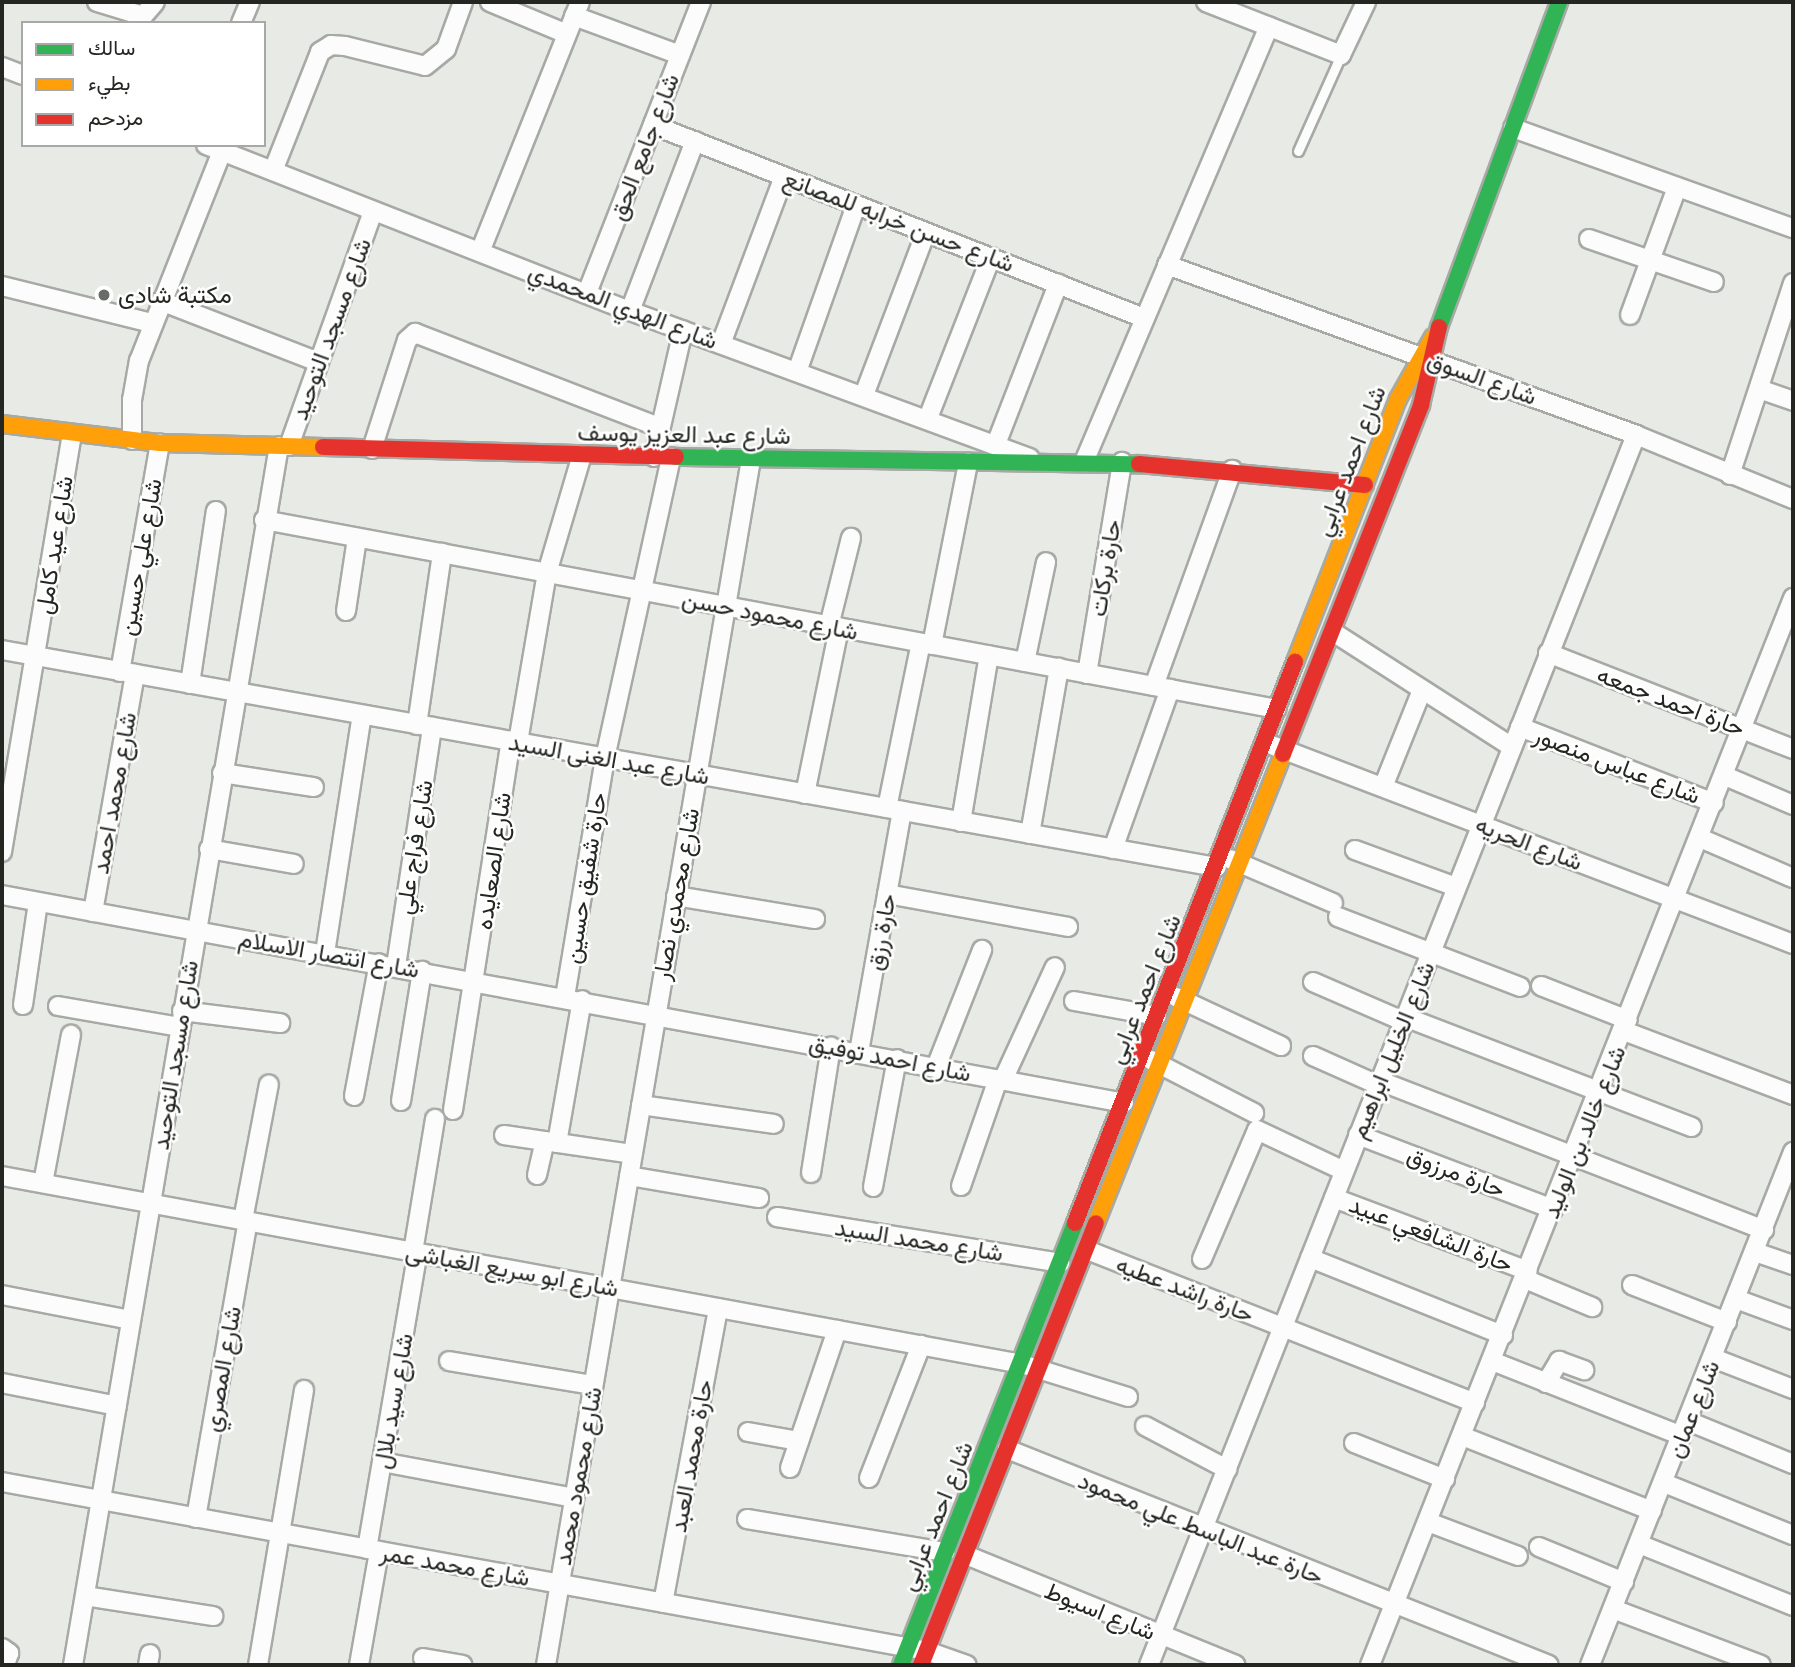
<!DOCTYPE html>
<meta charset="utf-8">
<style>
body{margin:0}
#map{position:relative;width:1795px;height:1667px;overflow:hidden;background:#e7eae5;font-family:"PT Serif",Vazirmatn,serif}
div>[style]{position:absolute}
[style*='--x']{left:calc(var(--x)*1px);top:calc(var(--y)*1px);width:calc(var(--w)*1px);rotate:calc(var(--a)*1deg)}
.roads{filter:drop-shadow(2px 0 #a7a9a5) drop-shadow(-2px 0 #a7a9a5) drop-shadow(0 2px #a7a9a5) drop-shadow(0 -2px #a7a9a5)}
.lane>*{height:9px;margin:-4.5px;padding:0 4.5px;transform-origin:4.5px;border-radius:4.5px;background:#fbfcfb}
.street>*{height:18px;margin:-9px;padding:0 9px;transform-origin:9px;border-radius:9px;background:#fbfcfb}
.fast>*{height:16px;margin:-8px;padding:0 8px;transform-origin:8px;border-radius:8px;background:#30b455}
.slow>*{height:16px;margin:-8px;padding:0 8px;transform-origin:8px;border-radius:8px;background:#ff9f0a}
.jam>*{height:16px;margin:-8px;padding:0 8px;transform-origin:8px;border-radius:8px;background:#e5322d}
.dots>*{width:19px;height:19px;translate:-50% -50%;box-sizing:border-box;border:4px solid #fff;border-radius:50%}
span{translate:-50% -50%;white-space:nowrap;text-align:center;line-height:1.15;-webkit-text-stroke:5px #fff;paint-order:stroke}
.street-label{font-size:24px;color:#242622}
.poi-label{font-size:24px;color:#242622}
.left{translate:0 -50%;text-align:left}
.frame{position:absolute;inset:0;border:4px solid #242622;pointer-events:none}
.legend{position:absolute;left:21px;top:21px;width:245px;height:126px;box-sizing:border-box;background:#fff;border:2px solid #a7a8a7;margin:0;padding:9px 12px;list-style:none;font-size:21px;color:#242622}
.legend li{display:flex;align-items:center;gap:14px;height:35px}
.legend b{width:35px;border:2px solid #a7a8a7}
</style>
<div id="map">
<div class="roads">
<div class="lane">
<div style="--x:1298;--y:151;--w:105;--a:-65.9"></div>
</div>
<div class="street">
<div style="--x:97;--y:2;--w:48;--a:16.9"></div>
<div style="--x:143;--y:16;--w:18;--a:-49"></div>
<div style="--x:490;--y:2;--w:83;--a:22.6"></div>
<div style="--x:1206;--y:2;--w:145;--a:21.4"></div>
<div style="--x:1341;--y:55;--w:59;--a:-64.7"></div>
<div style="--x:574;--y:16;--w:113;--a:20.2"></div>
<div style="--x:241;--y:23;--w:23;--a:-67"></div>
<div style="--x:2;--y:67;--w:22;--a:21"></div>
<div style="--x:653;--y:125;--w:528;--a:21.46"></div>
<div style="--x:1513;--y:128;--w:297;--a:19.7"></div>
<div style="--x:206;--y:145;--w:455;--a:21.4"></div>
<div style="--x:630;--y:311;--w:426;--a:20.2"></div>
<div style="--x:273;--y:171;--w:128;--a:-68.4"></div>
<div style="--x:320;--y:52;--w:13;--a:-32"></div>
<div style="--x:331;--y:45;--w:14;--a:4"></div>
<div style="--x:345;--y:46;--w:82;--a:14"></div>
<div style="--x:425;--y:66;--w:27;--a:-39"></div>
<div style="--x:446;--y:49;--w:50;--a:-70.1"></div>
<div style="--x:1589;--y:239;--w:132;--a:19"></div>
<div style="--x:480;--y:252;--w:269;--a:-68.2"></div>
<div style="--x:1167;--y:265;--w:499;--a:19.9"></div>
<div style="--x:1636;--y:435;--w:170;--a:22.2"></div>
<div style="--x:2;--y:286;--w:154;--a:13.9"></div>
<div style="--x:587;--y:293;--w:313;--a:-68.6"></div>
<div style="--x:161;--y:301;--w:168;--a:21.2"></div>
<div style="--x:630;--y:311;--w:182;--a:-69.1"></div>
<div style="--x:1630;--y:315;--w:136;--a:-69.8"></div>
<div style="--x:721;--y:344;--w:179;--a:-69.4"></div>
<div style="--x:798;--y:369;--w:174;--a:-70.5"></div>
<div style="--x:1759;--y:389;--w:36;--a:19"></div>
<div style="--x:864;--y:395;--w:174;--a:-69.2"></div>
<div style="--x:928;--y:418;--w:173;--a:-68.6"></div>
<div style="--x:132;--y:440;--w:40;--a:-90"></div>
<div style="--x:132;--y:400;--w:40;--a:-80"></div>
<div style="--x:139;--y:361;--w:226;--a:-68.4"></div>
<div style="--x:996;--y:444;--w:172;--a:-68.8"></div>
<div style="--x:289;--y:446;--w:249;--a:-70.3"></div>
<div style="--x:372;--y:449;--w:114;--a:-72.2"></div>
<div style="--x:407;--y:340;--w:11;--a:-41"></div>
<div style="--x:415;--y:333;--w:261;--a:21.1"></div>
<div style="--x:654;--y:457;--w:130;--a:-77.1"></div>
<div style="--x:1084;--y:462;--w:473;--a:-67"></div>
<div style="--x:1730;--y:475;--w:202;--a:-71.8"></div>
<div style="--x:264;--y:520;--w:1030;--a:10.57"></div>
<div style="--x:346;--y:611;--w:74;--a:-81.4"></div>
<div style="--x:829;--y:626;--w:91;--a:-76"></div>
<div style="--x:1333;--y:632;--w:213;--a:32.7"></div>
<div style="--x:932;--y:645;--w:186;--a:-78.8"></div>
<div style="--x:2;--y:650;--w:1234;--a:10.13"></div>
<div style="--x:1548;--y:653;--w:263;--a:21.4"></div>
<div style="--x:1025;--y:662;--w:102;--a:-78.1"></div>
<div style="--x:120;--y:672;--w:232;--a:-80.1"></div>
<div style="--x:1087;--y:674;--w:215;--a:-80.6"></div>
<div style="--x:190;--y:684;--w:175;--a:-81.5"></div>
<div style="--x:1154;--y:686;--w:230;--a:-70.1"></div>
<div style="--x:417;--y:725;--w:174;--a:-81.7"></div>
<div style="--x:1520;--y:727;--w:208;--a:21.4"></div>
<div style="--x:518;--y:742;--w:171;--a:-80.3"></div>
<div style="--x:547;--y:573;--w:123;--a:-73.5"></div>
<div style="--x:1274;--y:746;--w:555;--a:20.88"></div>
<div style="--x:222;--y:773;--w:93;--a:8.7"></div>
<div style="--x:1725;--y:776;--w:74;--a:23.1"></div>
<div style="--x:1383;--y:787;--w:105;--a:-68.1"></div>
<div style="--x:805;--y:794;--w:169;--a:-78.4"></div>
<div style="--x:887;--y:808;--w:168;--a:-78.4"></div>
<div style="--x:961;--y:822;--w:169;--a:-80.5"></div>
<div style="--x:1030;--y:834;--w:169;--a:-80.1"></div>
<div style="--x:1700;--y:838;--w:101;--a:23.3"></div>
<div style="--x:209;--y:849;--w:86;--a:10"></div>
<div style="--x:1113;--y:849;--w:170;--a:-70.4"></div>
<div style="--x:1355;--y:850;--w:108;--a:20.1"></div>
<div style="--x:2;--y:852;--w:424;--a:-80.5"></div>
<div style="--x:1230;--y:859;--w:112;--a:23.1"></div>
<div style="--x:887;--y:894;--w:184;--a:10.3"></div>
<div style="--x:2;--y:895;--w:1141;--a:10.5"></div>
<div style="--x:676;--y:896;--w:141;--a:9.4"></div>
<div style="--x:93;--y:912;--w:242;--a:-80"></div>
<div style="--x:1338;--y:917;--w:195;--a:21"></div>
<div style="--x:325;--y:953;--w:241;--a:-81.2"></div>
<div style="--x:396;--y:966;--w:242;--a:-81.4"></div>
<div style="--x:1313;--y:982;--w:98;--a:23.4"></div>
<div style="--x:1541;--y:986;--w:93;--a:21.3"></div>
<div style="--x:565;--y:997;--w:242;--a:-80.5"></div>
<div style="--x:605;--y:758;--w:308;--a:-77.6"></div>
<div style="--x:1176;--y:997;--w:116;--a:25"></div>
<div style="--x:1074;--y:1001;--w:84;--a:10.2"></div>
<div style="--x:23;--y:1005;--w:104;--a:-81.7"></div>
<div style="--x:58;--y:1006;--w:123;--a:9.8"></div>
<div style="--x:182;--y:1011;--w:99;--a:7"></div>
<div style="--x:1405;--y:1017;--w:307;--a:21"></div>
<div style="--x:1624;--y:1031;--w:181;--a:20.7"></div>
<div style="--x:859;--y:1052;--w:245;--a:-79.9"></div>
<div style="--x:1313;--y:1056;--w:71;--a:24"></div>
<div style="--x:1151;--y:1060;--w:116;--a:27.2"></div>
<div style="--x:936;--y:1067;--w:126;--a:-68.5"></div>
<div style="--x:1003;--y:1080;--w:124;--a:-65.3"></div>
<div style="--x:1380;--y:1081;--w:412;--a:21.2"></div>
<div style="--x:354;--y:1096;--w:135;--a:-79.4"></div>
<div style="--x:401;--y:1101;--w:132;--a:-80.8"></div>
<div style="--x:641;--y:1105;--w:134;--a:8.1"></div>
<div style="--x:453;--y:1110;--w:374;--a:-81.1"></div>
<div style="--x:504;--y:1135;--w:129;--a:8.4"></div>
<div style="--x:1358;--y:1135;--w:209;--a:20.8"></div>
<div style="--x:557;--y:1143;--w:145;--a:-80.1"></div>
<div style="--x:811;--y:1173;--w:128;--a:-81"></div>
<div style="--x:537;--y:1175;--w:35;--a:-77"></div>
<div style="--x:2;--y:1176;--w:1037;--a:10.44"></div>
<div style="--x:1022;--y:1364;--w:111;--a:17.3"></div>
<div style="--x:629;--y:1176;--w:132;--a:9.6"></div>
<div style="--x:43;--y:1183;--w:151;--a:-79.3"></div>
<div style="--x:961;--y:1186;--w:113;--a:-70.9"></div>
<div style="--x:873;--y:1187;--w:130;--a:-79.4"></div>
<div style="--x:1334;--y:1198;--w:207;--a:20.6"></div>
<div style="--x:777;--y:1217;--w:287;--a:9.2"></div>
<div style="--x:243;--y:1220;--w:138;--a:-79.2"></div>
<div style="--x:1087;--y:1250;--w:417;--a:21.5"></div>
<div style="--x:413;--y:1252;--w:135;--a:-80.6"></div>
<div style="--x:1755;--y:1252;--w:40;--a:18.9"></div>
<div style="--x:1310;--y:1258;--w:208;--a:21.8"></div>
<div style="--x:1202;--y:1259;--w:140;--a:-66.9"></div>
<div style="--x:1257;--y:1130;--w:96;--a:25.2"></div>
<div style="--x:1525;--y:1279;--w:73;--a:22.7"></div>
<div style="--x:1632;--y:1285;--w:102;--a:21.3"></div>
<div style="--x:2;--y:1295;--w:131;--a:11"></div>
<div style="--x:1736;--y:1299;--w:61;--a:20.2"></div>
<div style="--x:1713;--y:1358;--w:86;--a:21.2"></div>
<div style="--x:449;--y:1361;--w:146;--a:9.5"></div>
<div style="--x:1492;--y:1361;--w:204;--a:21.5"></div>
<div style="--x:2;--y:1383;--w:117;--a:11.3"></div>
<div style="--x:1546;--y:1383;--w:26;--a:-59"></div>
<div style="--x:1559;--y:1361;--w:27;--a:20"></div>
<div style="--x:1688;--y:1421;--w:113;--a:22.3"></div>
<div style="--x:1145;--y:1426;--w:93;--a:27.7"></div>
<div style="--x:748;--y:1432;--w:52;--a:10"></div>
<div style="--x:1462;--y:1436;--w:204;--a:21.5"></div>
<div style="--x:1354;--y:1443;--w:98;--a:21.6"></div>
<div style="--x:1007;--y:1449;--w:583;--a:21.73"></div>
<div style="--x:382;--y:1462;--w:195;--a:10.6"></div>
<div style="--x:790;--y:1468;--w:146;--a:-71.2"></div>
<div style="--x:869;--y:1478;--w:143;--a:-68.6"></div>
<div style="--x:2;--y:1482;--w:940;--a:10.35"></div>
<div style="--x:927;--y:1651;--w:42;--a:19.3"></div>
<div style="--x:1664;--y:1483;--w:139;--a:22"></div>
<div style="--x:196;--y:1518;--w:302;--a:-80.1"></div>
<div style="--x:747;--y:1519;--w:201;--a:9.5"></div>
<div style="--x:1428;--y:1522;--w:96;--a:20.7"></div>
<div style="--x:1639;--y:1544;--w:166;--a:21.9"></div>
<div style="--x:1539;--y:1547;--w:92;--a:22.4"></div>
<div style="--x:367;--y:1549;--w:301;--a:-80.3"></div>
<div style="--x:966;--y:1555;--w:291;--a:22.2"></div>
<div style="--x:85;--y:1596;--w:130;--a:8.9"></div>
<div style="--x:663;--y:1603;--w:300;--a:-79.4"></div>
<div style="--x:1613;--y:1609;--w:158;--a:20.7"></div>
<div style="--x:2;--y:1648;--w:9;--a:36"></div>
<div style="--x:9;--y:1653;--w:13;--a:108"></div>
<div style="--x:423;--y:1658;--w:40;--a:10"></div>
<div style="--x:73;--y:1665;--w:1236;--a:-80.41"></div>
<div style="--x:148;--y:1665;--w:11;--a:-80"></div>
<div style="--x:258;--y:1665;--w:279;--a:-80.5"></div>
<div style="--x:359;--y:1665;--w:116;--a:-80"></div>
<div style="--x:546;--y:1665;--w:1223;--a:-80.35"></div>
<div style="--x:1149;--y:1665;--w:1323;--a:-68.4"></div>
<div style="--x:1370;--y:1665;--w:1148;--a:-68.37"></div>
<div style="--x:1590;--y:1665;--w:552;--a:-68.41"></div>
</div>
<div class="fast">
<div style="--x:1439;--y:327;--w:346;--a:-69.7"></div>
<div style="--x:676;--y:457;--w:463;--a:0.9"></div>
<div style="--x:901;--y:1665;--w:475;--a:-68.5"></div>
</div>
<div class="slow">
<div style="--x:2;--y:424;--w:159;--a:6.9"></div>
<div style="--x:160;--y:443;--w:163;--a:1.4"></div>
<div style="--x:1295;--y:662;--w:282;--a:-68.6"></div>
<div style="--x:1398;--y:399;--w:71;--a:-60.6"></div>
<div style="--x:1096;--y:1223;--w:505;--a:-68.26"></div>
</div>
<div class="jam">
<div style="--x:323;--y:447;--w:353;--a:1.6"></div>
<div style="--x:1139;--y:464;--w:227;--a:5.3"></div>
<div style="--x:1283;--y:754;--w:375;--a:-68.4"></div>
<div style="--x:1421;--y:405;--w:80;--a:-77"></div>
<div style="--x:1075;--y:1223;--w:603;--a:-68.59"></div>
<div style="--x:921;--y:1665;--w:475;--a:-68.4"></div>
</div>
</div>
<div class="dots">
<div style="left:104px;top:295px;background:#686b66"></div>
</div>
<div class="street-label">
<span style="left:644px;top:147px;rotate:-69deg">شارع جامع الحق</span>
<span style="left:899px;top:221px;rotate:21deg">شارع حسن خرابه للمصانع</span>
<span style="left:623px;top:306px;rotate:21deg">شارع الهدي المحمدي</span>
<span style="left:331px;top:329px;rotate:-70deg">شارع مسجد التوحيد</span>
<span style="left:1482px;top:378px;rotate:20deg">شارع السوق</span>
<span style="left:684px;top:434px;rotate:1deg">شارع عبد العزيز يوسف</span>
<span style="left:1350px;top:461px;rotate:-69deg">شارع احمد عرابي</span>
<span style="left:54px;top:545px;rotate:-81deg">شارع عيد كامل</span>
<span style="left:140px;top:557px;rotate:-80deg">شارع علي حسين</span>
<span style="left:1105px;top:568px;rotate:-81deg">حارة بركات</span>
<span style="left:770px;top:615px;rotate:11deg">شارع محمود حسن</span>
<span style="left:1671px;top:701px;rotate:21deg">حارة احمد جمعه</span>
<span style="left:609px;top:759px;rotate:10deg">شارع عبد الغنى السيد</span>
<span style="left:1617px;top:765px;rotate:21deg">شارع عباس منصور</span>
<span style="left:114px;top:793px;rotate:-80deg">شارع محمد احمد</span>
<span style="left:1529px;top:843px;rotate:21deg">شارع الحريه</span>
<span style="left:414px;top:847px;rotate:-81deg">شارع فراج علي</span>
<span style="left:493px;top:861px;rotate:-82deg">شارع الصعايده</span>
<span style="left:585px;top:878px;rotate:-81deg">حارة شفيق حسين</span>
<span style="left:676px;top:894px;rotate:-80deg">شارع محمدي نصار</span>
<span style="left:881px;top:932px;rotate:-80deg">حارة رزق</span>
<span style="left:329px;top:954px;rotate:10deg">شارع انتصار الاسلام</span>
<span style="left:1144px;top:989px;rotate:-68deg">شارع احمد عرابي</span>
<span style="left:1392px;top:1050px;rotate:-68deg">شارع الخليل ابراهيم</span>
<span style="left:175px;top:1055px;rotate:-81deg">شارع مسجد التوحيد</span>
<span style="left:890px;top:1058px;rotate:11deg">شارع احمد توفيق</span>
<span style="left:1584px;top:1132px;rotate:-68deg">شارع خالد بن الوليد</span>
<span style="left:1456px;top:1172px;rotate:21deg">حارة مرزوق</span>
<span style="left:1431px;top:1234px;rotate:21deg">حارة الشافعي عبيد</span>
<span style="left:919px;top:1240px;rotate:9deg">شارع محمد السيد</span>
<span style="left:512px;top:1270px;rotate:10deg">شارع ابو سريع الغباشى</span>
<span style="left:1185px;top:1289px;rotate:21deg">حارة راشد عطيه</span>
<span style="left:222px;top:1369px;rotate:-80deg">شارع المصري</span>
<span style="left:393px;top:1401px;rotate:-80deg">شارع سيد بلال</span>
<span style="left:1693px;top:1409px;rotate:-68deg">شارع عمان</span>
<span style="left:691px;top:1456px;rotate:-80deg">حارة محمد العبد</span>
<span style="left:578px;top:1476px;rotate:-80deg">شارع محمود محمد</span>
<span style="left:936px;top:1516px;rotate:-68deg">شارع احمد عرابي</span>
<span style="left:1201px;top:1528px;rotate:22deg">حارة عبد الباسط علي محمود</span>
<span style="left:455px;top:1565px;rotate:10deg">شارع محمد عمر</span>
<span style="left:1100px;top:1611px;rotate:22deg">شارع اسيوط</span>
</div>
<div class="poi-label">
<span class="left" style="left:118px;top:295px">مكتبة شادى</span>
</div>
<div class="frame"></div>
<ul class="legend">
<li><b style="height:9px;background:#30b455"></b>سالك</li>
<li><b style="height:9px;background:#ff9f0a"></b>بطيء</li>
<li><b style="height:9px;background:#e5322d"></b>مزدحم</li>
</ul>
</div>
